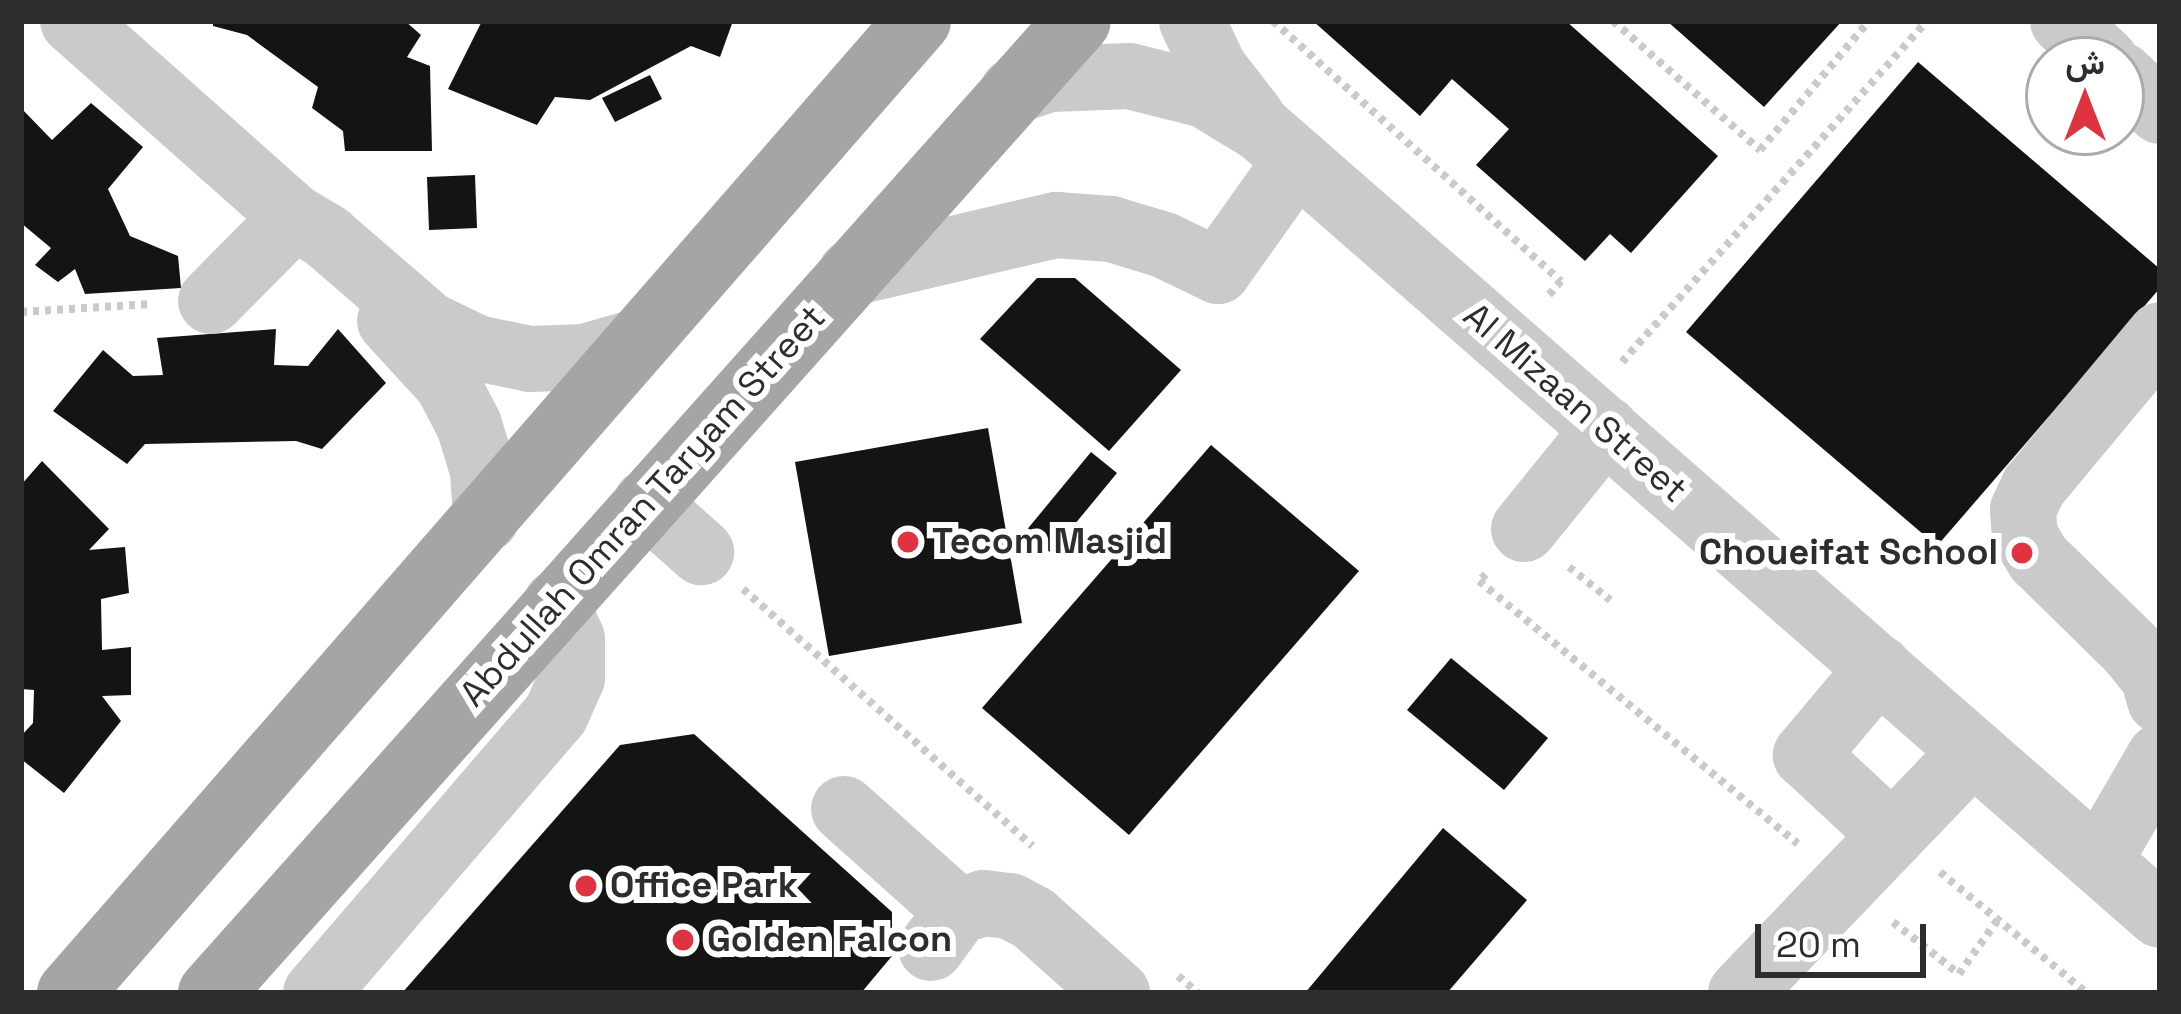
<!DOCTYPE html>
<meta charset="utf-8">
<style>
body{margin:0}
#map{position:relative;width:2181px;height:1014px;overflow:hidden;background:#fff;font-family:"Space Grotesk",Vazirmatn,sans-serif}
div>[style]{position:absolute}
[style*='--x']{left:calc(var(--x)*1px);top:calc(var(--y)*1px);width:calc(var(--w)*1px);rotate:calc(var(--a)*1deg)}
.building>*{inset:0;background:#141414}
.path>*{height:8px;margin-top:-4px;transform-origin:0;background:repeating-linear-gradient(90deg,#cacaca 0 6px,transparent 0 12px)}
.minor>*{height:66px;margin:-33px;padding:0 33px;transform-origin:33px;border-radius:33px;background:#cacaca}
.major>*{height:66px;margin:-33px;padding:0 33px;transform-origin:33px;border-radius:33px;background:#a5a5a5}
.dots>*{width:33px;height:33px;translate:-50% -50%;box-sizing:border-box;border:6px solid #fff;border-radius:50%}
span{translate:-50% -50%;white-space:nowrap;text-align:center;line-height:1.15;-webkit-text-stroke:12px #fff;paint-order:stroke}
.street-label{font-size:36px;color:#2d2d2d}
.poi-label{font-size:36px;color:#2d2d2d;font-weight:700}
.left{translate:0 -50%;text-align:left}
.right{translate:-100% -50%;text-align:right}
.frame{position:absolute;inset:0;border:24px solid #2d2d2d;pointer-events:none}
.north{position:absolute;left:2025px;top:36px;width:120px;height:120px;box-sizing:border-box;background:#fff;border:3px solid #ababab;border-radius:50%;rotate:0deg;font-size:33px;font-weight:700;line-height:48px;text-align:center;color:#2d2d2d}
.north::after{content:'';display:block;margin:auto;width:42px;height:54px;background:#df3440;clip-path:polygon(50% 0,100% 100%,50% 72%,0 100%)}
.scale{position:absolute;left:1755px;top:924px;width:171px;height:54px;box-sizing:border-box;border:6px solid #2d2d2d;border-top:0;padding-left:15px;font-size:36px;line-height:42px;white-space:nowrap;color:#2d2d2d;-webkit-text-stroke:9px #fff;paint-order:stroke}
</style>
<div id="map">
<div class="building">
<div style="clip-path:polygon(213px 21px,405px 21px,421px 35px,407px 57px,430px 66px,432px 151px,345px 151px,343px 131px,312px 108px,318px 87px,247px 35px,213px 26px)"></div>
<div style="clip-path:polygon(482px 21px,529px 22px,733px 21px,720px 57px,691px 46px,590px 100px,555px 97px,537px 125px,448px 89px)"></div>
<div style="clip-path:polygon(1313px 21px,1566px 21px,1718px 156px,1631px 253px,1610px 234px,1585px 261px,1476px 165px,1509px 129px,1452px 79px,1420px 116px)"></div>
<div style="clip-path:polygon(1667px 21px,1842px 21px,1764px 107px)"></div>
<div style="clip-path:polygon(1918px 62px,2160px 269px,2160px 288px,1937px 546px,1686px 332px)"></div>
<div style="clip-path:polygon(650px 75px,662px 99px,615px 122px,602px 98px)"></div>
<div style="clip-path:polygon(91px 103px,143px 147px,108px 189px,130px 236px,178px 256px,181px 288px,85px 294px,75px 269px,58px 282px,35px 265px,51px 248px,21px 223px,21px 108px,52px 140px)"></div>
<div style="clip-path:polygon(475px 175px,477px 228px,429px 230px,427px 177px)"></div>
<div style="clip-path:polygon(1037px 278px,1075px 278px,1181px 370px,1109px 451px,980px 339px)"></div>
<div style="clip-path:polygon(276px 329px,274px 365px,308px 366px,338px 329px,386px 383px,322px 449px,296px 441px,145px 444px,127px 464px,53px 411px,103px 350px,133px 376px,163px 375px,157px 338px)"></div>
<div style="clip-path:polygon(988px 428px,1022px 623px,829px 656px,795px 462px)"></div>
<div style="clip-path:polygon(1211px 445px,1359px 571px,1129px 835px,982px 708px)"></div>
<div style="clip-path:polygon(1091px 452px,1117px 473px,1051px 553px,1025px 532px)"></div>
<div style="clip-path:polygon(42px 461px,109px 529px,89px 550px,125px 547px,129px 593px,101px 599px,102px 650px,131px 647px,131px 695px,102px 696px,121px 721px,64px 793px,21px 759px,21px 736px,33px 723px,34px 690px,21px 689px,21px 485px)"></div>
<div style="clip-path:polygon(1451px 658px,1548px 738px,1504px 790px,1407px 710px)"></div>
<div style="clip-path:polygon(694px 734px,892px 912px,892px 956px,861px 993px,402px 993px,620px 745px)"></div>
<div style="clip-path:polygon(1443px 828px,1527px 900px,1447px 993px,1305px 993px)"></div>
</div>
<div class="path">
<div style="--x:1273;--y:21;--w:388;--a:42.1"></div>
<div style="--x:1561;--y:281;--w:21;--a:131"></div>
<div style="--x:1613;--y:21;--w:196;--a:41.3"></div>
<div style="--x:1760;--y:150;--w:169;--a:-49.8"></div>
<div style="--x:21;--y:312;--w:130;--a:-3.5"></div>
<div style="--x:1622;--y:362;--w:457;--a:-48.2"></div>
<div style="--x:1569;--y:567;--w:53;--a:38.8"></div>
<div style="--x:1486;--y:574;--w:10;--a:135"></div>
<div style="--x:1479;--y:581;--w:413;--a:39.5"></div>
<div style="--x:743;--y:589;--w:387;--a:41.6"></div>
<div style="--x:1940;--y:872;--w:190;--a:39.5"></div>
<div style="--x:1893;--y:922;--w:84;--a:38.2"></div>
<div style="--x:1959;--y:974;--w:69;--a:-54.5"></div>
<div style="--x:1178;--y:976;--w:26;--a:40"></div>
</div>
<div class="minor">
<div style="--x:73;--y:21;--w:295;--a:41.6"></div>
<div style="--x:294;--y:217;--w:39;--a:31"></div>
<div style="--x:327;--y:237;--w:135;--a:40.8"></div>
<div style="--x:429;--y:325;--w:53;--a:25.6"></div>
<div style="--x:477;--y:348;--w:54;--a:11.7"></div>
<div style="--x:530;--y:359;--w:55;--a:-2.1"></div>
<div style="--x:585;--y:357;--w:53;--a:-16.4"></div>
<div style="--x:1192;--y:21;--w:52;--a:64.9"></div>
<div style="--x:1214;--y:68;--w:62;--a:52.2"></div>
<div style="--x:2063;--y:21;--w:57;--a:42.9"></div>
<div style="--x:2121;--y:75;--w:53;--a:42.7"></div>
<div style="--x:1013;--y:91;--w:40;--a:-18"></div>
<div style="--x:1051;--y:79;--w:78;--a:-2.2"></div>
<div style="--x:1129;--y:76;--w:78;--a:14"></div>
<div style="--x:1205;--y:95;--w:66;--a:31.3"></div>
<div style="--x:1261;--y:129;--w:1194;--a:41.16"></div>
<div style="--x:851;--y:273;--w:211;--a:-13.2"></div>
<div style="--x:1056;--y:225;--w:55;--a:4.2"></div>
<div style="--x:1111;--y:229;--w:55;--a:16.8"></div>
<div style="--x:1164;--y:245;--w:60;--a:25.7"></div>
<div style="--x:1218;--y:271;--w:136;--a:-54.6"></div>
<div style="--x:211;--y:301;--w:118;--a:-45.3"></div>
<div style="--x:390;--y:321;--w:84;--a:47.4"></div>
<div style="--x:447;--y:383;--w:47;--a:62.4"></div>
<div style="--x:469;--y:425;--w:48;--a:73.1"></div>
<div style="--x:483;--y:471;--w:48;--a:86.4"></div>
<div style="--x:2160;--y:335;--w:197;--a:129.8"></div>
<div style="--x:2034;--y:486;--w:26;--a:115"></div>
<div style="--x:2023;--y:510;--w:26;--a:86"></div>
<div style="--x:2025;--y:536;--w:27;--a:59"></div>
<div style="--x:2039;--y:559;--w:127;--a:44.4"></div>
<div style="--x:2130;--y:648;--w:38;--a:51"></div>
<div style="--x:2154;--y:678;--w:23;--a:75"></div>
<div style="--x:646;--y:503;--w:74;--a:41.7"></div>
<div style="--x:1524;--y:529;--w:129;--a:-51"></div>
<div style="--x:1879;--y:668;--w:114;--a:130"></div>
<div style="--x:1806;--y:755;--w:116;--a:42.9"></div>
<div style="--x:844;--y:809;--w:153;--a:41.8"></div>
<div style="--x:2099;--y:861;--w:121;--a:-59.8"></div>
<div style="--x:931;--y:948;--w:46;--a:-53.9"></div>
<div style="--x:958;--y:911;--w:27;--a:-17"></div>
<div style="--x:984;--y:903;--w:26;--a:7"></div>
<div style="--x:1010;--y:906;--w:26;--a:28"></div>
<div style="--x:1033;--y:918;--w:113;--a:41.8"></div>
<div style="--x:316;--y:993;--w:368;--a:-49.3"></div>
<div style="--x:556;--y:714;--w:39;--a:-66"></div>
<div style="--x:572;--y:678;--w:39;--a:-90"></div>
<div style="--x:572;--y:639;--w:39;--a:-114"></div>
<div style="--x:1741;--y:993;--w:335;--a:-46.2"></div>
</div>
<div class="major">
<div style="--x:70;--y:993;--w:1290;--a:-48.9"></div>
<div style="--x:211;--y:993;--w:1302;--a:-48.27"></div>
</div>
<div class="dots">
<div style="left:908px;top:542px;background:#df3440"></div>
<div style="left:2022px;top:553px;background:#df3440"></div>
<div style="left:586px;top:886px;background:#df3440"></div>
<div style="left:683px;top:940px;background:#df3440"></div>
</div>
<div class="street-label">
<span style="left:1575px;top:403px;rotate:41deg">Al Mizaan Street</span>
<span style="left:643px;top:506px;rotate:-48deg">Abdullah Omran Taryam Street</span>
</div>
<div class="poi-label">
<span class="left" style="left:932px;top:542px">Tecom Masjid</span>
<span class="right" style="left:1998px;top:553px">Choueifat School</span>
<span class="left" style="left:610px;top:886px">Office Park</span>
<span class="left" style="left:707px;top:940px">Golden Falcon</span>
</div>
<div class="frame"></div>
<div class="north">ش</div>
<div class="scale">20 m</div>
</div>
